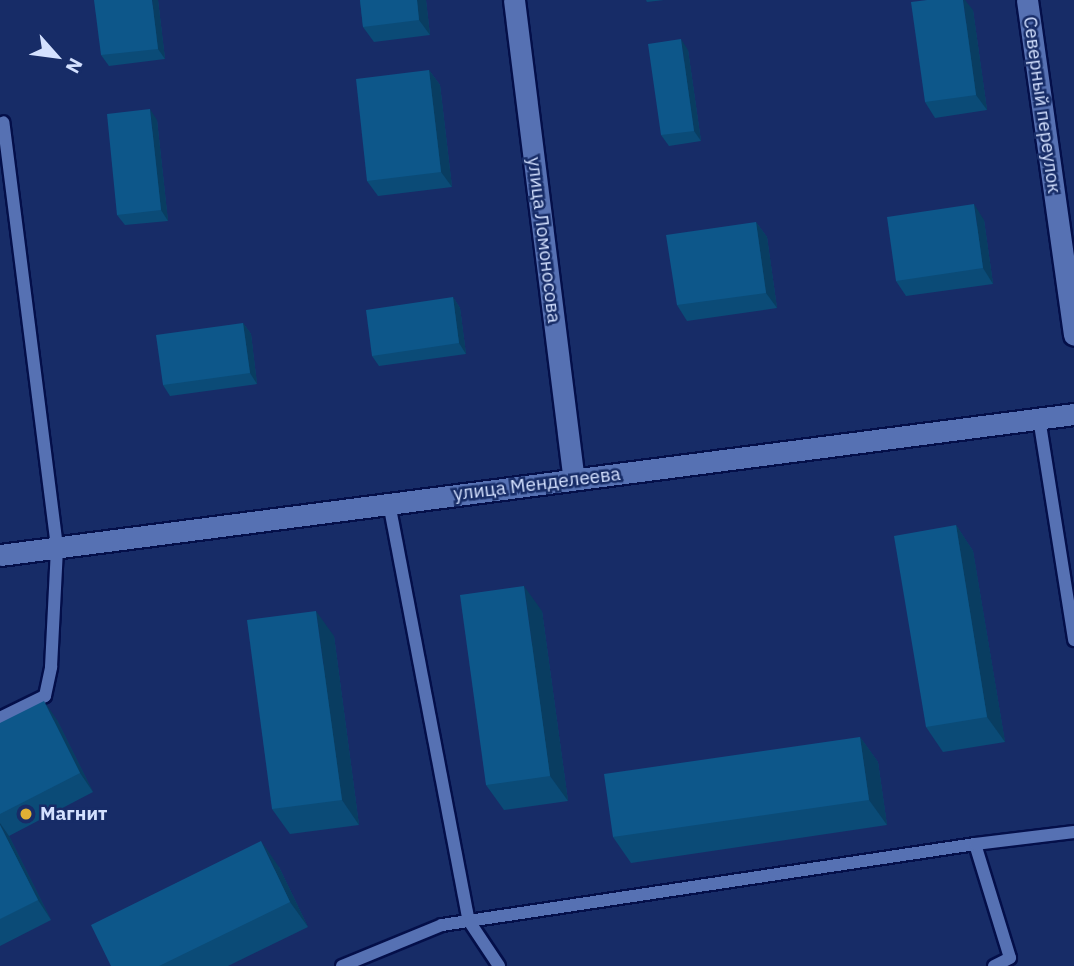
<!DOCTYPE html>
<meta charset="utf-8">
<style>
body{margin:0}
#map{position:relative;width:1074px;height:966px;overflow:hidden;background:#172c67;font-family:"IBM Plex Sans",sans-serif}
div>[style]{position:absolute}
[style*='--x']{left:calc(var(--x)*1px);top:calc(var(--y)*1px);width:calc(var(--w)*1px);rotate:calc(var(--a)*1deg)}
.roads{filter:drop-shadow(2px 0 #040f49) drop-shadow(-2px 0 #040f49) drop-shadow(0 2px #040f49) drop-shadow(0 -2px #040f49)}
.lane>*{height:12px;margin:-6px;padding:0 6px;transform-origin:6px;border-radius:6px;background:#5671b3}
.street>*{height:21px;margin:-10.5px;padding:0 10.5px;transform-origin:10.5px;border-radius:10.5px;background:#5671b3}
.secondary>*{height:21px;margin:-10.5px;padding:0 10.5px;transform-origin:10.5px;border-radius:10.5px;background:#5671b3}
.wall>*{inset:0;background:#0b4b77}
.shaded-wall>*{inset:0;background:#093d61}
.building>*{inset:0;background:#0d578a}
.dots>*{width:19px;height:19px;translate:-50% -50%;box-sizing:border-box;border:4px solid #172c67;border-radius:50%}
span{translate:-50% -50%;white-space:nowrap;text-align:center;line-height:1.15;-webkit-text-stroke:5px #172c67;paint-order:stroke}
.street-label{font-size:19px;color:#d4e1ff}
.poi-label{font-size:19px;color:#d4e1ff;font-weight:700}
.left{translate:0 -50%;text-align:left}
.north{position:absolute;left:21px;top:21px;width:70px;height:70px;-webkit-text-stroke:5px #172c67;paint-order:stroke;rotate:118deg;font-size:19px;font-weight:700;line-height:28px;text-align:center;color:#d4e1ff}
.north::after{content:'';display:block;margin:auto;width:24px;height:32px;background:#d4e1ff;clip-path:polygon(50% 0,100% 100%,50% 72%,0 100%)}
</style>
<div id="map">
<div class="roads">
<div class="lane">
<div style="--x:1039;--y:418;--w:225;--a:81"></div>
<div style="--x:389;--y:503;--w:426;--a:79.2"></div>
<div style="--x:469;--y:921;--w:54;--a:56.3"></div>
<div style="--x:0;--y:718;--w:50;--a:-26.1"></div>
<div style="--x:45;--y:696;--w:30;--a:-78"></div>
<div style="--x:51;--y:667;--w:120;--a:-87.1"></div>
<div style="--x:57;--y:547;--w:428;--a:-97.2"></div>
<div style="--x:975;--y:844;--w:119;--a:72.9"></div>
<div style="--x:1010;--y:958;--w:18;--a:153"></div>
<div style="--x:342;--y:966;--w:108;--a:-22.3"></div>
<div style="--x:442;--y:925;--w:539;--a:-8.64"></div>
<div style="--x:975;--y:844;--w:100;--a:-6.9"></div>
</div>
<div class="street">
<div style="--x:514;--y:0;--w:483;--a:82.9"></div>
<div style="--x:1027;--y:0;--w:338;--a:82"></div>
</div>
<div class="secondary">
<div style="--x:0;--y:555;--w:1083;--a:-7.48"></div>
</div>
</div>
<div class="wall">
<div style="clip-path:polygon(158px 0,165px 59px,109px 66px,101px 55px)"></div>
<div style="clip-path:polygon(360px 0,426px 0,430px 35px,374px 42px,363px 27px)"></div>
<div style="clip-path:polygon(646px 0,664px 0,647px 2px)"></div>
<div style="clip-path:polygon(973px 10px,987px 110px,935px 118px,925px 102px)"></div>
<div style="clip-path:polygon(688px 50px,701px 141px,669px 146px,661px 135px)"></div>
<div style="clip-path:polygon(429px 70px,440px 85px,452px 187px,378px 196px,367px 181px)"></div>
<div style="clip-path:polygon(157px 120px,168px 221px,125px 225px,117px 215px)"></div>
<div style="clip-path:polygon(984px 220px,993px 284px,906px 296px,896px 281px)"></div>
<div style="clip-path:polygon(756px 222px,767px 237px,777px 308px,687px 321px,677px 305px)"></div>
<div style="clip-path:polygon(453px 297px,460px 308px,466px 354px,379px 366px,372px 356px)"></div>
<div style="clip-path:polygon(243px 323px,251px 334px,257px 384px,170px 396px,163px 385px)"></div>
<div style="clip-path:polygon(956px 525px,973px 551px,1005px 742px,943px 752px,926px 727px)"></div>
<div style="clip-path:polygon(542px 611px,568px 801px,504px 810px,486px 785px)"></div>
<div style="clip-path:polygon(334px 636px,359px 825px,290px 834px,272px 809px)"></div>
<div style="clip-path:polygon(57px 720px,93px 792px,9px 836px,51px 920px,0 946px,0 723px)"></div>
<div style="clip-path:polygon(860px 737px,878px 762px,887px 825px,631px 863px,613px 837px)"></div>
<div style="clip-path:polygon(279px 867px,308px 927px,228px 966px,111px 966px)"></div>
</div>
<div class="shaded-wall">
<div style="clip-path:polygon(152px 0,158px 0,165px 59px,158px 49px)"></div>
<div style="clip-path:polygon(417px 0,426px 0,430px 35px,419px 20px)"></div>
<div style="clip-path:polygon(963px 0,965px 0,973px 10px,987px 110px,976px 95px)"></div>
<div style="clip-path:polygon(681px 39px,688px 50px,701px 141px,694px 131px)"></div>
<div style="clip-path:polygon(429px 70px,440px 85px,452px 187px,441px 172px)"></div>
<div style="clip-path:polygon(150px 109px,157px 120px,168px 221px,161px 210px)"></div>
<div style="clip-path:polygon(974px 204px,984px 220px,993px 284px,983px 268px)"></div>
<div style="clip-path:polygon(756px 222px,767px 237px,777px 308px,766px 293px)"></div>
<div style="clip-path:polygon(453px 297px,460px 308px,466px 354px,459px 343px)"></div>
<div style="clip-path:polygon(243px 323px,251px 334px,257px 384px,250px 373px)"></div>
<div style="clip-path:polygon(956px 525px,973px 551px,1005px 742px,987px 717px)"></div>
<div style="clip-path:polygon(524px 586px,542px 611px,568px 801px,550px 776px)"></div>
<div style="clip-path:polygon(316px 611px,334px 636px,359px 825px,342px 800px)"></div>
<div style="clip-path:polygon(44px 701px,57px 720px,93px 792px,80px 773px)"></div>
<div style="clip-path:polygon(860px 737px,878px 762px,887px 825px,869px 800px)"></div>
<div style="clip-path:polygon(0 823px,9px 836px,51px 920px,38px 900px,0 825px)"></div>
<div style="clip-path:polygon(261px 841px,279px 867px,308px 927px,290px 902px)"></div>
</div>
<div class="building">
<div style="clip-path:polygon(94px 0,152px 0,158px 49px,101px 55px)"></div>
<div style="clip-path:polygon(360px 0,417px 0,419px 20px,363px 27px)"></div>
<div style="clip-path:polygon(927px 0,963px 0,976px 95px,925px 102px,911px 2px)"></div>
<div style="clip-path:polygon(681px 39px,694px 131px,661px 135px,648px 44px)"></div>
<div style="clip-path:polygon(429px 70px,441px 172px,367px 181px,356px 79px)"></div>
<div style="clip-path:polygon(150px 109px,161px 210px,117px 215px,107px 114px)"></div>
<div style="clip-path:polygon(974px 204px,983px 268px,896px 281px,887px 217px)"></div>
<div style="clip-path:polygon(756px 222px,766px 293px,677px 305px,666px 235px)"></div>
<div style="clip-path:polygon(453px 297px,459px 343px,372px 356px,366px 310px)"></div>
<div style="clip-path:polygon(243px 323px,250px 373px,163px 385px,156px 335px)"></div>
<div style="clip-path:polygon(956px 525px,987px 717px,926px 727px,894px 536px)"></div>
<div style="clip-path:polygon(524px 586px,550px 776px,486px 785px,460px 595px)"></div>
<div style="clip-path:polygon(316px 611px,342px 800px,272px 809px,247px 620px)"></div>
<div style="clip-path:polygon(44px 701px,80px 773px,0 814px,0 723px)"></div>
<div style="clip-path:polygon(860px 737px,869px 800px,613px 837px,604px 774px)"></div>
<div style="clip-path:polygon(0 825px,38px 900px,0 919px)"></div>
<div style="clip-path:polygon(261px 841px,290px 902px,159px 966px,111px 966px,91px 925px)"></div>
</div>
<div class="dots">
<div style="left:26px;top:814px;background:#e0b034"></div>
</div>
<div class="street-label">
<span style="left:1042px;top:105px;rotate:82deg">Северный переулок</span>
<span style="left:544px;top:240px;rotate:83deg">улица Ломоносова</span>
<span style="left:537px;top:484px;rotate:-7deg">улица Менделеева</span>
</div>
<div class="poi-label">
<span class="left" style="left:40px;top:814px">Магнит</span>
</div>
<div class="north">N</div>
</div>
